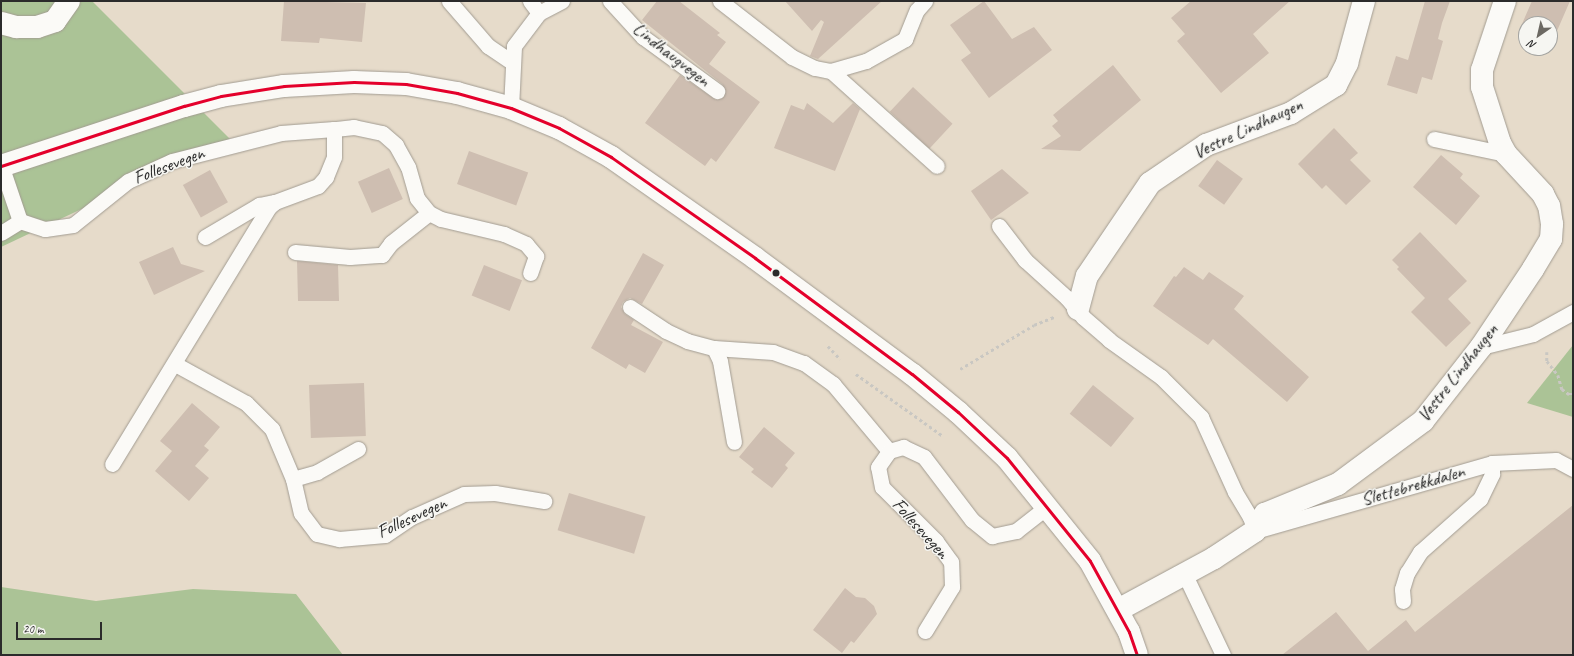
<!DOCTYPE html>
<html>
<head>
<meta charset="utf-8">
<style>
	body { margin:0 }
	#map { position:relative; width:1574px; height:656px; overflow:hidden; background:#e6dbca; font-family:Caveat,sans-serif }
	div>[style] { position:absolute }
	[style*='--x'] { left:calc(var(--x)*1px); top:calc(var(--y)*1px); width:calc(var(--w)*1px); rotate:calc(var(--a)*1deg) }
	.forest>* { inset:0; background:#abc396 }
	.building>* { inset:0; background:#cebeb1; transform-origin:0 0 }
	.path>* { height:2.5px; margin-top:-1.25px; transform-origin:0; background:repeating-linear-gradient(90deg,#c9c7c2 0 3px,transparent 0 6px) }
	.roads { filter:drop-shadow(0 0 1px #a29c92) drop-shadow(0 0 1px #a29c92) }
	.service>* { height:15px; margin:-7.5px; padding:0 7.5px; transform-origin:7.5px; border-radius:7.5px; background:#fbfaf7 }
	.minor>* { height:22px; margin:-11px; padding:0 11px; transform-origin:11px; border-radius:11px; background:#fbfaf7 }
	.secondary>* { height:22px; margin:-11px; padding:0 11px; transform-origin:11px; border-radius:11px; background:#fbfaf7 }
	.bus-1>* { height:3px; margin:-1.5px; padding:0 1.5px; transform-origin:1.5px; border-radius:1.5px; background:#e4002b }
	.dots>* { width:11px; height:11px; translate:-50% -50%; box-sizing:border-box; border:2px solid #f6f6f2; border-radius:50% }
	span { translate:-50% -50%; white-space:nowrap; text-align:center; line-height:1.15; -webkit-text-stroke:3px #f6f6f2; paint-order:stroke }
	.street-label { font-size:19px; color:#2b2b2b }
	.frame { position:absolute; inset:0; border:2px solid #2b2b2b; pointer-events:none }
	.north { position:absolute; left:1518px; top:16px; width:40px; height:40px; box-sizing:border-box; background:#f6f6f2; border:1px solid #a5a5a2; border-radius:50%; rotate:214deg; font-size:11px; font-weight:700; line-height:16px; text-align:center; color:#2b2b2b }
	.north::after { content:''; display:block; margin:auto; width:14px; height:18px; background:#6c6963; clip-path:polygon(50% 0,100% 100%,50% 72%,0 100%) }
	.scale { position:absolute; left:16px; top:622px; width:86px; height:18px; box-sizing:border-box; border:2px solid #2b2b2b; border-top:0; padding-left:5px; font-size:12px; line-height:14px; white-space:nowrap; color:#2b2b2b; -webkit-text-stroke:3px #f6f6f2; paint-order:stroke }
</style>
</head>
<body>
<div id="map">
	<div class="forest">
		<div style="clip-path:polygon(1px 1px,92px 1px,230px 139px,1px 247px)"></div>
		<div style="clip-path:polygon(1573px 345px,1573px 417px,1527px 403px)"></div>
		<div style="clip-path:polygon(1px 587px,96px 601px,193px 589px,296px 594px,343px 655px,1px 655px)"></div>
	</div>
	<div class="building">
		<div style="clip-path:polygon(284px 1px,366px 3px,362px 42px,320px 38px,319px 43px,281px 41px)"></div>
		<div style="clip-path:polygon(657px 1px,679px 1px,720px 33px,717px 35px,726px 42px,709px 64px,760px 102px,716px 162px,711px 158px,705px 166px,645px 123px,680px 75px,716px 100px,721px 99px,726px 92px,722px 84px,642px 20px)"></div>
		<div style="clip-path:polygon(785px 1px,882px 1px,818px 59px,810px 56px,824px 22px,821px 20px,812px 31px)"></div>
		<div style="clip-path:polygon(984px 1px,1012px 39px,1034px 27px,1052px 50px,989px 98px,961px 60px,971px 53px,950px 25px)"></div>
		<div style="clip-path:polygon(1191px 1px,1290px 1px,1253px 34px,1269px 53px,1221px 93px,1177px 41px,1185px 34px,1171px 18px)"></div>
		<div style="clip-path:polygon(1425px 1px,1450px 1px,1442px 23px,1438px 39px,1443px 41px,1432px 80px,1422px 77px,1417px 94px,1387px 85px,1396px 56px,1408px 60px)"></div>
		<div style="clip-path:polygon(1532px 1px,1570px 1px,1550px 47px,1550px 24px,1526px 24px,1526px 37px,1518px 33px)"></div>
		<div style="clip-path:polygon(1113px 65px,1141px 100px,1080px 151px,1041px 149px,1061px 136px,1052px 126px,1058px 121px,1053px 115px)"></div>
		<div style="left:913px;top:87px;width:54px;height:34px;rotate:43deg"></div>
		<div style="clip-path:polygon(807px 103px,833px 123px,853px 103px,860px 109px,835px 171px,774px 148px,791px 105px,804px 110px)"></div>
		<div style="clip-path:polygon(1334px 128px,1358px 153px,1350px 160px,1371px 181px,1346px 205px,1326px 185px,1322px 189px,1298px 164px)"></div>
		<div style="left:469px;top:151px;width:63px;height:35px;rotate:20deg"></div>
		<div style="clip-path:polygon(1441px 155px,1463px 174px,1460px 178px,1480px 196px,1456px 225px,1413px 187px)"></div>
		<div style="left:1217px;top:160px;width:32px;height:32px;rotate:36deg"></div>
		<div style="left:389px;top:168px;width:34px;height:34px;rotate:66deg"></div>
		<div style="clip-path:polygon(1002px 169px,1029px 193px,991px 220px,971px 191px)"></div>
		<div style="left:210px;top:170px;width:37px;height:31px;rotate:61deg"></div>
		<div style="clip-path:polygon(1420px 232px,1467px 281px,1448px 299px,1471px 323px,1446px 347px,1411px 312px,1425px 298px,1397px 269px,1399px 267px,1392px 260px)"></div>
		<div style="clip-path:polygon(173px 247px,181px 264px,205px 271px,154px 295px,139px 262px)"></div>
		<div style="clip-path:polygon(643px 253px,664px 265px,642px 304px,630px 298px,623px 302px,621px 307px,625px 314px,634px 320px,631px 325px,663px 342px,645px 373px,629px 364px,626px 369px,591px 348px)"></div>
		<div style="clip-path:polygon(297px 261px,338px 265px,339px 301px,298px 301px)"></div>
		<div style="left:484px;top:265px;width:41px;height:33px;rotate:22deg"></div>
		<div style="clip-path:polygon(1184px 267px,1203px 280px,1209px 272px,1244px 296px,1234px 309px,1309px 377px,1287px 402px,1213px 339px,1208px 345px,1153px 306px,1174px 276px,1176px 277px)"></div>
		<div style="left:364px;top:383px;width:53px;height:55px;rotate:88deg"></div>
		<div style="left:1093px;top:385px;width:53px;height:37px;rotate:39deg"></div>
		<div style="clip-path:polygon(192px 403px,220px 427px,204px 446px,209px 450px,195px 466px,209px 478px,189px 501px,155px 471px,172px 451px,160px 441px)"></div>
		<div style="clip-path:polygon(764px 427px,795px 453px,785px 465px,788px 468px,772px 488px,751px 472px,754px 469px,739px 457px)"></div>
		<div style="left:569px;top:493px;width:80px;height:39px;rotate:17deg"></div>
		<div style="clip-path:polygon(1573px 505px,1573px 655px,1282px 655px,1336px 612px,1368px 651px,1406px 620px,1415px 632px)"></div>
		<div style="clip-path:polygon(845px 588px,856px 597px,865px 598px,874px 606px,877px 614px,854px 643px,851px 641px,842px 653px,813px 630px)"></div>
	</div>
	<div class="path">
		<div style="--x:828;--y:346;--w:18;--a:47"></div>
		<div style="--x:1547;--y:352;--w:9;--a:90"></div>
		<div style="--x:1547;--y:361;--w:18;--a:52"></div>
		<div style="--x:1558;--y:375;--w:15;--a:74"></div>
		<div style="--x:1562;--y:389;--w:9;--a:36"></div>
		<div style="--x:1569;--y:394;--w:4;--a:0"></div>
		<div style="--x:960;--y:369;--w:86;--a:-30.7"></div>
		<div style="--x:1034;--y:325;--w:22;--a:-22"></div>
		<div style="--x:856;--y:374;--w:107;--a:35.5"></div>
	</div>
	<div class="roads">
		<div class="service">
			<div style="--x:449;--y:1;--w:60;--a:49.1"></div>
			<div style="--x:488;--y:46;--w:29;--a:34"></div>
			<div style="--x:530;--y:1;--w:15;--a:53"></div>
			<div style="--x:610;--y:1;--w:49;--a:47.5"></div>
			<div style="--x:643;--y:37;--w:92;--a:36.1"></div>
			<div style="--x:720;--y:1;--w:91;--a:37.9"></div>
			<div style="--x:792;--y:57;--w:25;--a:26"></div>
			<div style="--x:815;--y:68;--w:16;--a:11"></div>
			<div style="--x:831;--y:71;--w:36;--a:-16"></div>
			<div style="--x:866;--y:61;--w:45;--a:-29.4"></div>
			<div style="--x:905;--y:39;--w:31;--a:-68"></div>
			<div style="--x:917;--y:10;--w:12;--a:-48"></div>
			<div style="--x:831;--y:71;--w:142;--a:41.9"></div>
			<div style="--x:511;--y:108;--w:62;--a:-87.2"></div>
			<div style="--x:514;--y:46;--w:41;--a:-52.9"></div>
			<div style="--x:539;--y:13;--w:26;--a:-28"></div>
			<div style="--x:1434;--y:139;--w:74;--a:11.8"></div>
			<div style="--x:1;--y:165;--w:59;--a:71.3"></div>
			<div style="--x:20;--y:221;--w:26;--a:18"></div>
			<div style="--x:45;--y:229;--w:28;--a:-8"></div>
			<div style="--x:73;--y:225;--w:70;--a:-38.7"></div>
			<div style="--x:128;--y:181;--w:48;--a:-24.4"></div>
			<div style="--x:172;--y:161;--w:113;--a:-14.4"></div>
			<div style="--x:281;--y:133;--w:53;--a:-4.3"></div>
			<div style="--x:334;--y:129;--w:28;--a:90"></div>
			<div style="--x:334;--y:157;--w:22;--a:112"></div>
			<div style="--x:326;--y:177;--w:12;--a:132"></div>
			<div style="--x:318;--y:186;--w:46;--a:159.6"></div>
			<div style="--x:275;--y:202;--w:8;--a:140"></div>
			<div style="--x:269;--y:207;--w:301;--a:121.4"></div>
			<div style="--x:429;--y:213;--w:13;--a:27"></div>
			<div style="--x:441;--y:219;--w:65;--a:13.4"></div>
			<div style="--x:504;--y:234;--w:24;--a:24"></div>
			<div style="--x:526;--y:244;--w:16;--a:50"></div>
			<div style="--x:536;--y:256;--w:18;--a:109"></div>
			<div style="--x:999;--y:226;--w:43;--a:52.6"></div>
			<div style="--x:1025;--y:260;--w:57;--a:42.1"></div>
			<div style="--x:1067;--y:298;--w:25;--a:50"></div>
			<div style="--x:1083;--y:317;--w:35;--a:41"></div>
			<div style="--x:1109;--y:340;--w:64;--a:35.4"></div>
			<div style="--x:1161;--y:377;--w:57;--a:45"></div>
			<div style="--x:1201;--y:417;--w:82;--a:65.6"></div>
			<div style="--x:1235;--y:492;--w:29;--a:59"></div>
			<div style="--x:1250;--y:517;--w:15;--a:70"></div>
			<div style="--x:1255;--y:531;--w:247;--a:-16"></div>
			<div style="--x:1492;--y:463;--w:64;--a:-2.7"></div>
			<div style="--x:1556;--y:460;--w:19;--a:28"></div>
			<div style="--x:1;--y:233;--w:22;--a:-32"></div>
			<div style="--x:205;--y:237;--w:63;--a:-30.7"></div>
			<div style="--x:259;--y:205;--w:16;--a:-11"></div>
			<div style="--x:295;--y:252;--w:55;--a:5.2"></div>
			<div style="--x:350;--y:257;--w:32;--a:-4"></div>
			<div style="--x:382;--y:255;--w:15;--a:-53"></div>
			<div style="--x:391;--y:243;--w:48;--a:-38.3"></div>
			<div style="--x:429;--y:213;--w:19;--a:-129"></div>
			<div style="--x:417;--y:198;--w:32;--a:-106"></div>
			<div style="--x:408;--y:167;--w:25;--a:-119"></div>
			<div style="--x:396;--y:145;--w:18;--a:-139"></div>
			<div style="--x:382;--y:133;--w:29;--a:-168"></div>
			<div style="--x:354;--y:127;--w:20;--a:174"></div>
			<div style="--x:630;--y:307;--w:43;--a:33.7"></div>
			<div style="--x:666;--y:331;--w:23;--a:25"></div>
			<div style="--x:687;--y:341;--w:28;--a:15"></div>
			<div style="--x:714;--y:348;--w:59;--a:3.9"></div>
			<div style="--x:773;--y:352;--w:33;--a:20"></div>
			<div style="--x:804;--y:363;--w:36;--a:36"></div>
			<div style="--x:833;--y:384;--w:87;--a:50.1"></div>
			<div style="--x:1481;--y:347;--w:54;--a:-14"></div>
			<div style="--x:1533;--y:334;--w:46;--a:-28.8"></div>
			<div style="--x:714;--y:348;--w:14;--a:65"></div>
			<div style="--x:720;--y:361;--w:82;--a:80.2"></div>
			<div style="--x:175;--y:364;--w:81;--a:28.8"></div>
			<div style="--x:246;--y:403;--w:37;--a:45"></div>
			<div style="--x:272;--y:429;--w:54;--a:67.2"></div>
			<div style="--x:293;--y:479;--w:35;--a:77"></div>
			<div style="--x:301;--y:513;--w:26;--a:53"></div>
			<div style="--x:317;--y:534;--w:23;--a:13"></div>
			<div style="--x:339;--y:539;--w:46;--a:-5"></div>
			<div style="--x:385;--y:535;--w:32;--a:-34"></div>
			<div style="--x:412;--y:517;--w:57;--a:-23.9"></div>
			<div style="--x:464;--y:494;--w:31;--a:-2"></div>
			<div style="--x:495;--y:493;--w:50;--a:9.3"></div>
			<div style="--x:293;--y:479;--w:25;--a:-16"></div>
			<div style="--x:317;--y:472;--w:47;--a:-29.3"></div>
			<div style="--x:1185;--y:575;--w:89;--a:64.6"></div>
			<div style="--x:1403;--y:601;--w:12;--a:-95"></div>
			<div style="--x:1402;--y:589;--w:17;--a:-73"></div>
			<div style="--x:1407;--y:573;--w:25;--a:-58"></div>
			<div style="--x:1420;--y:552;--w:80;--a:-41.5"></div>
			<div style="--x:1480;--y:499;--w:28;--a:-64"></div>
			<div style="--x:1492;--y:474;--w:11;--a:-90"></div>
			<div style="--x:925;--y:631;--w:52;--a:-58.5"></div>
			<div style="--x:952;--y:587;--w:25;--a:-92"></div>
			<div style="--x:951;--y:562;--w:26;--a:-126"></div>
			<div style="--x:936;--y:541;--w:76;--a:-135"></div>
			<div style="--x:882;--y:487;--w:20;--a:-101"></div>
			<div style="--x:878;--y:467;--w:19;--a:-55"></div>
			<div style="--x:889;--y:451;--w:15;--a:-16"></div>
			<div style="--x:903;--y:447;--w:23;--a:25"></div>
			<div style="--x:924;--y:457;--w:79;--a:52.7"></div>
			<div style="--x:972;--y:520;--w:26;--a:39"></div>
			<div style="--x:992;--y:536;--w:25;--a:-12"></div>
			<div style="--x:1016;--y:531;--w:41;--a:-38"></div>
		</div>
		<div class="minor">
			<div style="--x:1;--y:23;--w:16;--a:15"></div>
			<div style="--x:16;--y:27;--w:21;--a:0"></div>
			<div style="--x:37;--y:27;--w:19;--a:-18"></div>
			<div style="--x:55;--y:21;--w:24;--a:-55"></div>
			<div style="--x:1078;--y:309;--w:34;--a:-75"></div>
			<div style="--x:1087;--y:276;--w:112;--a:-55.9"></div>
			<div style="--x:1150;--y:183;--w:68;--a:-34.2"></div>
			<div style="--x:1206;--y:145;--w:91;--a:-20.6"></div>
			<div style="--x:1291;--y:113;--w:53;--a:-31.9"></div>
			<div style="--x:1336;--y:85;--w:25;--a:-63"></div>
			<div style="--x:1347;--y:63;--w:64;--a:-74.7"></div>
			<div style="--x:1118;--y:610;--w:109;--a:-28.4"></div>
			<div style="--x:1214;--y:558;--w:49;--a:-33.4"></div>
			<div style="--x:1255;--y:531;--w:20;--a:-60"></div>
			<div style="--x:1265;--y:514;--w:79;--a:-22.3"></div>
			<div style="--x:1338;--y:484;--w:106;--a:-36.5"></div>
			<div style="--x:1423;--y:421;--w:94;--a:-51.9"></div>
			<div style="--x:1481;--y:347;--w:94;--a:-56.3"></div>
			<div style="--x:1533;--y:269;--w:35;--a:-59"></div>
			<div style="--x:1551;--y:239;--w:15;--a:-86"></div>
			<div style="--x:1552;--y:224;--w:18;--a:-99"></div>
			<div style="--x:1549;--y:206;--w:13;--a:-117"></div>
			<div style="--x:1543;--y:194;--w:54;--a:-132.8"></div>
			<div style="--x:1506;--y:154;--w:13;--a:-119"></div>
			<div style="--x:1500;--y:143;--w:59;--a:-107.8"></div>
			<div style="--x:1482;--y:87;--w:17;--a:-90"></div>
			<div style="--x:1482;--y:70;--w:73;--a:-71.6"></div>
		</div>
		<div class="secondary">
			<div style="--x:1;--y:166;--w:193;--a:-18.2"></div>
			<div style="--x:184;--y:106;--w:38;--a:-15"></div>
			<div style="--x:221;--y:96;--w:64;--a:-9"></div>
			<div style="--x:284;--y:86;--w:70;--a:-3.3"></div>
			<div style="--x:354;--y:82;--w:52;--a:2.2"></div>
			<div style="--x:406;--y:84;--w:52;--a:10"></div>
			<div style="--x:457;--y:93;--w:56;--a:15.5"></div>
			<div style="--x:511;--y:108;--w:52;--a:22.6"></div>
			<div style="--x:559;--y:128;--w:60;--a:29.1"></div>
			<div style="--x:611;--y:157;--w:176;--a:35"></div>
			<div style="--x:755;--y:258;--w:195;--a:36.5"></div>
			<div style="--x:912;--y:374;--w:60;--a:39.6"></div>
			<div style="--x:958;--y:412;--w:67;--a:43.2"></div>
			<div style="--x:1007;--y:458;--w:132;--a:51.1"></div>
			<div style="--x:1090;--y:561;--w:81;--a:61.2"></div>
			<div style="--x:1129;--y:632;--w:24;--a:71"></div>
		</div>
	</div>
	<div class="bus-1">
		<div style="--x:1;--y:166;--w:193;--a:-18.2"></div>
		<div style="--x:184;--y:106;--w:38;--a:-15"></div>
		<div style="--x:221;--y:96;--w:64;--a:-9"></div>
		<div style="--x:284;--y:86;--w:70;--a:-3.3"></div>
		<div style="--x:354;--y:82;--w:52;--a:2.2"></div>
		<div style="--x:406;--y:84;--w:52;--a:10"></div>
		<div style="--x:457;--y:93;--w:56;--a:15.5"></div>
		<div style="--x:511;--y:108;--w:52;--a:22.6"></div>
		<div style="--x:559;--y:128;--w:60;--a:29.1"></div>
		<div style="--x:611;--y:157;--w:176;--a:35"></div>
		<div style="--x:755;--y:258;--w:195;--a:36.5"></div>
		<div style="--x:912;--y:374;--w:60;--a:39.6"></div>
		<div style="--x:958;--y:412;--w:67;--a:43.2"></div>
		<div style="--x:1007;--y:458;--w:132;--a:51.1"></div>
		<div style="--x:1090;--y:561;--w:81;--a:61.2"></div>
		<div style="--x:1129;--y:632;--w:24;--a:71"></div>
	</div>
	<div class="dots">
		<div style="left:776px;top:273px;background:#2b2b2b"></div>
	</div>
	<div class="street-label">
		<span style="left:671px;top:55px;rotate:38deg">Lindhaugvegen</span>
		<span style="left:1248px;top:129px;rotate:-25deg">Vestre Lindhaugen</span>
		<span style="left:169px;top:166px;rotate:-21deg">Follesevegen</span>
		<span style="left:1458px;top:373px;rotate:-52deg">Vestre Lindhaugen</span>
		<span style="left:1413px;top:486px;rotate:-16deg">Slettebrekkdalen</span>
		<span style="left:412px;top:518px;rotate:-25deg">Follesevegen</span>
		<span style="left:920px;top:529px;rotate:48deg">Follesevegen</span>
	</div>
	<div class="frame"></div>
	<div class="north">N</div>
	<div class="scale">20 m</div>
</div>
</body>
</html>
